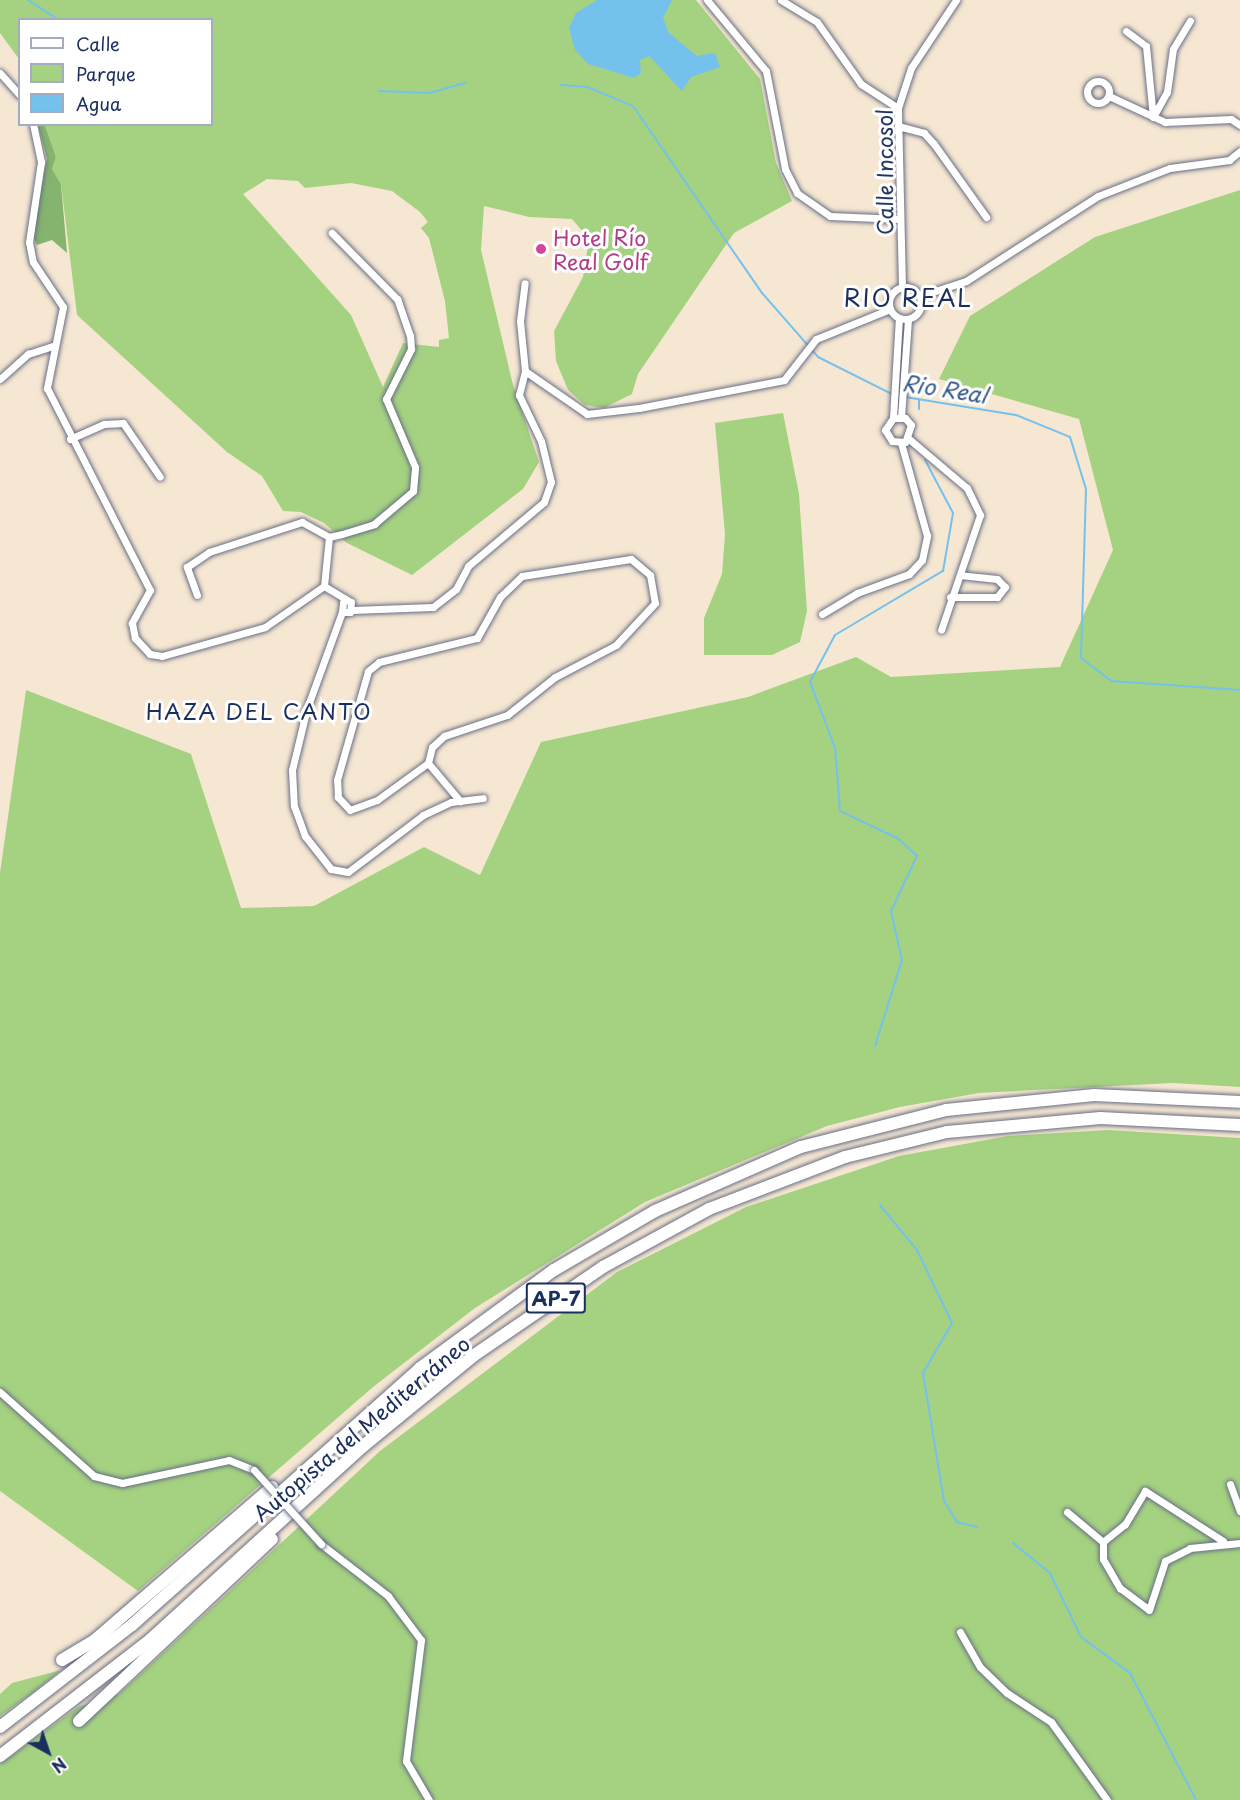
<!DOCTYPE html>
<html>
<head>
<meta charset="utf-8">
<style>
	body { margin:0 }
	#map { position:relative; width:1240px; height:1800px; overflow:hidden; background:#f6e7d2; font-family:"Playpen Sans",sans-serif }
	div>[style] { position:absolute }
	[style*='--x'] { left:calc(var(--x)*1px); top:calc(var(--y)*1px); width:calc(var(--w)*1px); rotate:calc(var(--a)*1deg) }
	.green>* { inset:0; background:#a5d280 }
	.forest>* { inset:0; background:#84b46e }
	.water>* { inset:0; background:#74c1ee }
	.stream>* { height:2px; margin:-1px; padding:0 1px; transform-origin:1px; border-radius:1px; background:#74c1ee }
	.roads { filter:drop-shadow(0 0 2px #686f87) drop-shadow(0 0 2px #686f87) }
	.street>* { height:7px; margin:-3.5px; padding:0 3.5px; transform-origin:3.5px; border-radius:3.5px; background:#fff }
	.street>.ring { margin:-3.5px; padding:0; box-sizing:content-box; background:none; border:7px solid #fff; border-radius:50% }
	.highway>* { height:12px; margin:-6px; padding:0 6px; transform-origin:6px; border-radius:6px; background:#fff }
	.bridges { filter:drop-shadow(0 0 2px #686f87) drop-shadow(0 0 2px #686f87) }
	.street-bridge>* { height:7px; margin:-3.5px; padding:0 3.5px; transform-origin:3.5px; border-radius:3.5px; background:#fff }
	.dots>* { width:16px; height:16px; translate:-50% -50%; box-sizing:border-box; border:3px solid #fff; border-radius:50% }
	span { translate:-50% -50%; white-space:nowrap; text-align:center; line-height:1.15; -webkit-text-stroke:6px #fff; paint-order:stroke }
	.shield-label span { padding:2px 4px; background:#fff; border:2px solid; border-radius:4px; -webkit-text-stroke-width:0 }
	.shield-label { font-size:20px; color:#1b2f5e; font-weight:700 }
	.street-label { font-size:21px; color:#1b2f5e }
	.hotel-label { font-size:21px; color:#b23c85 }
	.left { translate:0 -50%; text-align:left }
	.water-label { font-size:22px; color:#365b89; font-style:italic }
	.neighbourhood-label { font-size:22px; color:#1b2f5e; letter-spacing:1.5px }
	.quarter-label { font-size:24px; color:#1b2f5e; letter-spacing:1.5px }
	.legend { position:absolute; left:18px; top:18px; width:195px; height:108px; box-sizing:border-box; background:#fff; border:2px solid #a4acbf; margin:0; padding:8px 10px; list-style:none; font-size:18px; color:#1b2f5e }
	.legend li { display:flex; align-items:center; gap:12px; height:30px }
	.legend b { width:30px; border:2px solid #a4acbf }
	.north { position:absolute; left:18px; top:1722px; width:60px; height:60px; -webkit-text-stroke:4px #fff; paint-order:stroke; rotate:140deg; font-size:16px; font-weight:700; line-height:24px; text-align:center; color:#1b2f5e }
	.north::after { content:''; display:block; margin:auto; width:21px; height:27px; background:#1b2f5e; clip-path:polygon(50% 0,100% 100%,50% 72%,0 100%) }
</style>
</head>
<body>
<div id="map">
	<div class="green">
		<div style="clip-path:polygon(evenodd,0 0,696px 0,760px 79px,776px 163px,792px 201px,734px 233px,638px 374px,632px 394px,604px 408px,585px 405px,568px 390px,556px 361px,554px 331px,583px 277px,589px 239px,572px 219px,529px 217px,484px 206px,481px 250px,513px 385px,539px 462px,523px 489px,412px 575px,347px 543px,324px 523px,301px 512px,283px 511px,262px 476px,227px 452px,77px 315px,61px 184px,52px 169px,56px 157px,45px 125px,212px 124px,212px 20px,20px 20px,19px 59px,0 33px,0 0,267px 179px,298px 181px,305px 188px,351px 183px,392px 191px,420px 212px,428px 222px,421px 228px,429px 238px,445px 301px,449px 338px,439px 340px,439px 347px,403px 343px,383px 387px,351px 315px,243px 194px,267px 179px)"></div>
		<div style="clip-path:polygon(1240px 190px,1240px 1087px,1173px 1083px,979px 1093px,900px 1107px,827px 1126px,645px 1202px,475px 1308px,373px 1387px,138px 1591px,0 1491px,0 873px,26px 690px,191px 754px,241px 908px,314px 906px,424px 847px,480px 875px,541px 742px,748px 697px,856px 657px,891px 677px,1060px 667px,1113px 550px,1079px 419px,939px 379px,970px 316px,1095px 237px)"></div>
		<div style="clip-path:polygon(783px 413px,799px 494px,807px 611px,800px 642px,772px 655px,704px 655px,704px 618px,722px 574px,725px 534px,715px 423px)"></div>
		<div style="clip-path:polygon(1108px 1130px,1240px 1138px,1240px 1800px,0 1800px,0 1764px,78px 1707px,119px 1694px,380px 1451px,617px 1272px,746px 1207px,899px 1156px,1008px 1136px)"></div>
		<div style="clip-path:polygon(61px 1670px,35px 1691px,0 1716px,0 1694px,12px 1683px)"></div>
	</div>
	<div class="forest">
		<div style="clip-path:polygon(38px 125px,45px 125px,56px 157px,52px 169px,61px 184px,67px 253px,52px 240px,37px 245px,31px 232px,47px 159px)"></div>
	</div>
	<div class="water">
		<div style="clip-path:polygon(597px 0,672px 0,663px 18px,669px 33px,697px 56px,715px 53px,720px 67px,691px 77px,682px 91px,649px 56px,640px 60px,641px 73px,634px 78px,588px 64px,575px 50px,569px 28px,576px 13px)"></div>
	</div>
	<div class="stream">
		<div style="--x:28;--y:0;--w:37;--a:33"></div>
		<div style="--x:561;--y:85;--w:26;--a:4"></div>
		<div style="--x:587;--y:87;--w:50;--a:22.4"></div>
		<div style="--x:633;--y:106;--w:227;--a:55.4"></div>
		<div style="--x:762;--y:293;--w:85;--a:48.8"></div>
		<div style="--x:818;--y:357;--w:85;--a:26.6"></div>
		<div style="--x:379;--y:91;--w:51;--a:2.2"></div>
		<div style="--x:430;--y:93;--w:37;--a:-16"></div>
		<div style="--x:905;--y:397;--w:112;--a:9.2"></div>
		<div style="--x:1016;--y:415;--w:58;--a:22.2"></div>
		<div style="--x:1070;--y:437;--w:54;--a:72.9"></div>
		<div style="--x:1086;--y:489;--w:169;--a:91.7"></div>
		<div style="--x:1081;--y:658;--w:39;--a:37"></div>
		<div style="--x:1112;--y:681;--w:128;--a:4"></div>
		<div style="--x:919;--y:409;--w:9;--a:-90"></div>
		<div style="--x:875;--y:1046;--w:90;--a:-72.6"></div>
		<div style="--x:902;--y:960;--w:50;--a:-102.7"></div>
		<div style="--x:891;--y:911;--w:61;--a:-64.7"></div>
		<div style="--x:917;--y:856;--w:25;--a:-137"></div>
		<div style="--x:899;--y:839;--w:65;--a:-154.6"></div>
		<div style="--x:840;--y:811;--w:63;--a:-94.5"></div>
		<div style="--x:835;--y:748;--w:71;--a:-110.7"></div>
		<div style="--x:810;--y:682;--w:53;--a:-62"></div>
		<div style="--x:835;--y:635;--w:126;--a:-30.7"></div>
		<div style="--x:943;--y:571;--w:59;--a:-80.2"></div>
		<div style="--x:953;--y:513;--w:60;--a:-117.8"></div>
		<div style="--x:880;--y:1205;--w:58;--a:50.6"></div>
		<div style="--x:917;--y:1250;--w:81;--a:64.4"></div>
		<div style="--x:952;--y:1323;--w:58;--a:120.1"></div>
		<div style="--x:923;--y:1373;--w:130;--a:80.7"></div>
		<div style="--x:944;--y:1501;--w:25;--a:58"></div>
		<div style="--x:957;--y:1522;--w:21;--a:14"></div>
		<div style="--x:1013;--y:1543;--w:48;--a:39"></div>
		<div style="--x:1050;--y:1573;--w:71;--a:64.2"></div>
		<div style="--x:1081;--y:1637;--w:61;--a:36.3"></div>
		<div style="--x:1130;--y:1673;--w:143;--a:62.5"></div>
	</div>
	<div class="roads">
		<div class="street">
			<div style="--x:707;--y:0;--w:92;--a:50.3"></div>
			<div style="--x:766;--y:71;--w:100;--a:79"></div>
			<div style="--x:785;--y:169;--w:27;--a:63"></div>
			<div style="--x:797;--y:193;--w:40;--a:34.9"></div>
			<div style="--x:830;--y:216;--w:70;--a:2.5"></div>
			<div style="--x:781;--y:0;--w:42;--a:31.4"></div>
			<div style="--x:817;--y:22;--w:76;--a:54.6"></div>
			<div style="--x:861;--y:84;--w:44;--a:33"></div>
			<div style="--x:1126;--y:31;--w:25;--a:37"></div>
			<div style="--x:1146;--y:46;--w:71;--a:84.4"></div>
			<div style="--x:1153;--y:117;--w:29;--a:-61"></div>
			<div style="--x:1167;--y:92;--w:43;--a:-82.1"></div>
			<div style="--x:1173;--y:49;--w:33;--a:-59"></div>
			<div style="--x:0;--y:73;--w:30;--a:48"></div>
			<div class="ring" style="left:1087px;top:81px;width:15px;height:15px"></div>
			<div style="--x:1109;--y:96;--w:62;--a:24.9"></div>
			<div style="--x:1165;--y:122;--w:66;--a:-2.6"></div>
			<div style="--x:1231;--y:119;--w:11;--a:34"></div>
			<div style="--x:33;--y:124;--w:39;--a:78"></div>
			<div style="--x:41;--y:162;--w:81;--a:98.5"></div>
			<div style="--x:29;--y:242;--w:20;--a:79"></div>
			<div style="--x:33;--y:262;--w:54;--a:56.3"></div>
			<div style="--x:63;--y:307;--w:83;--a:101.2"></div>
			<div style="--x:47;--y:388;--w:227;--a:63"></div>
			<div style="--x:150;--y:590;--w:38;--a:119"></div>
			<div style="--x:132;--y:623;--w:15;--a:79"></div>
			<div style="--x:135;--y:638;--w:22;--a:47"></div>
			<div style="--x:150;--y:654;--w:12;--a:9"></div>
			<div style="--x:162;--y:656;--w:107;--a:-15.7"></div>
			<div style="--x:265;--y:627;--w:72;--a:-34.8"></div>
			<div style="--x:324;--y:586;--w:49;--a:-84.2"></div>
			<div style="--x:898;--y:126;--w:27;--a:15"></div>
			<div style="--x:924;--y:133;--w:15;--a:48"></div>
			<div style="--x:934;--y:144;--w:90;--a:54.5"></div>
			<div style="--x:902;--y:287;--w:179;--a:-91.3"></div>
			<div style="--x:898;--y:108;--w:42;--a:-72"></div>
			<div style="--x:911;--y:68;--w:82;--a:-56.5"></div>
			<div class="ring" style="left:889px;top:287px;width:25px;height:25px"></div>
			<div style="--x:920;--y:296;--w:48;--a:-18.1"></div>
			<div style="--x:966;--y:281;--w:157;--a:-32.8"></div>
			<div style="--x:1098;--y:196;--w:77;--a:-21.3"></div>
			<div style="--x:1170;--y:168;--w:60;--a:-7.7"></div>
			<div style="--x:1229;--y:160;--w:14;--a:-39"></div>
			<div style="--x:525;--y:371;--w:75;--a:34.7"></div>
			<div style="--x:587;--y:414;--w:52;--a:-6.6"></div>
			<div style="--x:639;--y:408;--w:148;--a:-10.9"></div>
			<div style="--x:784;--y:380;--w:52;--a:-52"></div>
			<div style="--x:816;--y:339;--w:80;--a:-22.1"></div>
			<div style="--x:0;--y:379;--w:38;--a:-42"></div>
			<div style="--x:28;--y:354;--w:28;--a:-18"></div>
			<div style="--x:901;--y:417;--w:98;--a:-85.9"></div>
			<div style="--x:893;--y:418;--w:12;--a:0"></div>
			<div style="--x:905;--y:418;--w:9;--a:49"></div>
			<div style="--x:911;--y:425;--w:18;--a:109"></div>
			<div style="--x:905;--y:442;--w:13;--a:-176"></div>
			<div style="--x:892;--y:441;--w:13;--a:-122"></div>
			<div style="--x:885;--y:430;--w:14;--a:-56"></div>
			<div style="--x:893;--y:418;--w:100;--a:-86.6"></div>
			<div style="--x:70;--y:439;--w:37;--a:-24"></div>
			<div style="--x:104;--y:424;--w:19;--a:-3"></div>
			<div style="--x:123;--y:423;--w:65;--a:55.6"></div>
			<div style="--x:909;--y:439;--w:76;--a:40.2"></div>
			<div style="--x:967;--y:488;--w:30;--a:64"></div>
			<div style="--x:980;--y:515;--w:121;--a:108.7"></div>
			<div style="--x:631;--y:559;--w:25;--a:40"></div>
			<div style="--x:650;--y:575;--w:28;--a:80"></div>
			<div style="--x:655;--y:603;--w:57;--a:132.9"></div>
			<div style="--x:616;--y:645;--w:69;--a:152.3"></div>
			<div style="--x:555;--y:677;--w:61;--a:141.6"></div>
			<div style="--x:507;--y:715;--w:66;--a:161.6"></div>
			<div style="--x:444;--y:736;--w:16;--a:137"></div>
			<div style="--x:432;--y:747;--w:16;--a:104"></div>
			<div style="--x:428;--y:763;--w:63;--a:144"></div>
			<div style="--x:377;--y:800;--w:29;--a:160"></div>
			<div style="--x:350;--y:810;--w:18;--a:-133"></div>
			<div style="--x:338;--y:797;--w:17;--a:-93"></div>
			<div style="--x:337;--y:780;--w:113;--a:-74.1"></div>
			<div style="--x:368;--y:671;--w:14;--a:-39"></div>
			<div style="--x:379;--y:662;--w:101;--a:-13.8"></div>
			<div style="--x:477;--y:638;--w:47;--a:-60.7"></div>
			<div style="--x:500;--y:597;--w:30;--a:-44"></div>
			<div style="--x:522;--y:576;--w:110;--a:-8.9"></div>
			<div style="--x:324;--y:586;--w:31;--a:31"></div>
			<div style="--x:351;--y:602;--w:10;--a:96"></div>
			<div style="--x:350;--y:612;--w:8;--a:180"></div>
			<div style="--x:342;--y:612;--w:10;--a:-84"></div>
			<div style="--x:197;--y:595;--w:30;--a:-110"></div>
			<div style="--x:187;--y:567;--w:27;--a:-34"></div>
			<div style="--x:209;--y:552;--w:98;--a:-17.9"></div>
			<div style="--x:302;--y:522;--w:31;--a:29"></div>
			<div style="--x:329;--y:537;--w:13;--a:-13"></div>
			<div style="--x:342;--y:534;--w:34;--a:-17"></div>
			<div style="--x:374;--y:524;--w:51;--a:-40.2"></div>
			<div style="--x:413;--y:491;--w:24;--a:-85"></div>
			<div style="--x:415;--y:467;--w:74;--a:-113.1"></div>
			<div style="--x:386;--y:399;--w:56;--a:-63.4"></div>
			<div style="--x:411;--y:349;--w:13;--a:-94"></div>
			<div style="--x:410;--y:336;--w:39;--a:-109"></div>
			<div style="--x:397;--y:299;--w:93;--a:-134.6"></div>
			<div style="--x:950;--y:597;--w:47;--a:0"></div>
			<div style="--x:997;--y:597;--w:13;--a:-51"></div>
			<div style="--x:1005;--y:587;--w:11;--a:-135"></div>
			<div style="--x:997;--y:579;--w:37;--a:-174"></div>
			<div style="--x:352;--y:610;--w:81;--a:-2.1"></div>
			<div style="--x:433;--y:607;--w:29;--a:-38"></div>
			<div style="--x:456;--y:589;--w:26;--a:-62"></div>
			<div style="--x:468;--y:566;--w:99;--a:-40.1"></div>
			<div style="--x:544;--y:502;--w:21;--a:-71"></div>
			<div style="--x:551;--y:482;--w:42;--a:-103.7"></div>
			<div style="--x:541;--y:441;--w:51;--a:-115.6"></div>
			<div style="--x:519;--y:395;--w:25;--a:-76"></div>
			<div style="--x:525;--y:371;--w:50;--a:-95.7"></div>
			<div style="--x:520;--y:321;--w:38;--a:-83"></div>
			<div style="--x:342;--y:612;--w:102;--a:110"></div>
			<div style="--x:307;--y:708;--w:64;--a:103.6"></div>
			<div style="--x:292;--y:770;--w:36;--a:87"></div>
			<div style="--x:294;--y:806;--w:32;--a:70"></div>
			<div style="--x:305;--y:836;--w:42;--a:51.8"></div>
			<div style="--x:331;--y:869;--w:17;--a:10"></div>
			<div style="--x:348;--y:872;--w:94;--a:-37.2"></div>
			<div style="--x:423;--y:815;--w:31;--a:-25"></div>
			<div style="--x:451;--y:802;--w:32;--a:-7"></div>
			<div style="--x:822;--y:614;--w:41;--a:-31"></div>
			<div style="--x:857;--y:593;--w:55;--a:-20.1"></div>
			<div style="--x:909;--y:574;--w:19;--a:-47"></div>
			<div style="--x:922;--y:560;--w:25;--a:-78"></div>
			<div style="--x:927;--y:536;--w:97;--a:-105.6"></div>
			<div style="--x:428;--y:763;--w:50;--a:49.9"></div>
			<div style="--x:0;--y:1392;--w:126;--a:41.8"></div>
			<div style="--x:94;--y:1476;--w:29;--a:14"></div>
			<div style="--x:122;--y:1483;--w:109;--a:-12.1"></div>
			<div style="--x:229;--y:1460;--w:27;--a:22"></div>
			<div style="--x:1230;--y:1484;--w:29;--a:70"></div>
			<div style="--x:1067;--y:1512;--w:47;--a:39.8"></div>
			<div style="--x:1223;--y:1541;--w:93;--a:-147.3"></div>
			<div style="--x:1145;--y:1491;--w:39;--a:121"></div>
			<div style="--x:1125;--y:1524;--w:28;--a:141"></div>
			<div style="--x:1103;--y:1542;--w:17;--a:90"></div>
			<div style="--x:1103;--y:1559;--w:34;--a:60"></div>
			<div style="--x:1120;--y:1588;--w:36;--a:37"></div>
			<div style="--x:1149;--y:1610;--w:52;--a:-71.9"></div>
			<div style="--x:1165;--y:1561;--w:28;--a:-27"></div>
			<div style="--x:1190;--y:1548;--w:50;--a:-5.7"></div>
			<div style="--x:321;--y:1544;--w:85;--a:37.8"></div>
			<div style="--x:388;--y:1596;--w:55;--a:53.1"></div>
			<div style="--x:421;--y:1640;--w:122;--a:97.1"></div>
			<div style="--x:406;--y:1761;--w:45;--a:59.5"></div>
			<div style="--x:960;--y:1632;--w:40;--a:60.3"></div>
			<div style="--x:980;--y:1667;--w:37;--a:44"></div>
			<div style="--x:1007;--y:1693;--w:53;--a:33.4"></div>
			<div style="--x:1051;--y:1722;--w:96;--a:54.3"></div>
		</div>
		<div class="highway">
			<div style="--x:62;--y:1660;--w:39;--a:-31"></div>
			<div style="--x:95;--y:1640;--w:234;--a:-40.8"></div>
			<div style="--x:79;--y:1721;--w:265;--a:-43.3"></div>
			<div style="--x:0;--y:1727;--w:167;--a:-37.7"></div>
			<div style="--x:132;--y:1625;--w:386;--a:-41.7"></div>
			<div style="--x:420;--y:1368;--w:166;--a:-36.2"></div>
			<div style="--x:554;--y:1270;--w:117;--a:-30.3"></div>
			<div style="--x:655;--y:1211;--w:159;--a:-23.7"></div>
			<div style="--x:801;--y:1147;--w:150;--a:-14.3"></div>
			<div style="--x:946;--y:1110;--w:149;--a:-5.8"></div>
			<div style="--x:1094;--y:1095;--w:146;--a:2.7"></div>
			<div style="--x:0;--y:1756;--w:190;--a:-37.7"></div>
			<div style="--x:150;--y:1640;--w:287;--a:-42.3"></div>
			<div style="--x:362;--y:1447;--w:144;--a:-39.3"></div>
			<div style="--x:473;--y:1356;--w:158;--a:-34.4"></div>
			<div style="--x:603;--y:1267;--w:121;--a:-28.7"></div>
			<div style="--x:709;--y:1209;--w:146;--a:-20.9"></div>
			<div style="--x:845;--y:1157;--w:105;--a:-13.8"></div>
			<div style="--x:947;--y:1132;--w:154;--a:-5.2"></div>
			<div style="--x:1100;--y:1118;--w:140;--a:2.9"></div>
		</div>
	</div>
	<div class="bridges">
		<div class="street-bridge">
			<div style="--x:254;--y:1470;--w:100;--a:47.8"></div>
		</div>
	</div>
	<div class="dots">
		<div style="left:541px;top:249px;background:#d1479c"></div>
	</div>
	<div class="shield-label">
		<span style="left:556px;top:1298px">AP-7</span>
	</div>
	<div class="street-label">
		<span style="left:884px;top:172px;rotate:-90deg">Calle Incosol</span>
		<span style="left:361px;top:1428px;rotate:-40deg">Autopista del Mediterráneo</span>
	</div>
	<div class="hotel-label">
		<span class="left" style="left:553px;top:249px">Hotel Río<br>Real Golf</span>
	</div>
	<div class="water-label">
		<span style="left:945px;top:388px;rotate:9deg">Rio Real</span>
	</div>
	<div class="neighbourhood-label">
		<span style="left:259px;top:711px">HAZA DEL CANTO</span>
	</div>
	<div class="quarter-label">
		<span style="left:908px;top:298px">RIO REAL</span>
	</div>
	<ul class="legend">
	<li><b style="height:8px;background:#fff"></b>Calle</li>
	<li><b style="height:16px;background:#a5d280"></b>Parque</li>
	<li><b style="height:16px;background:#74c1ee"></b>Agua</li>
	</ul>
	<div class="north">N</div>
</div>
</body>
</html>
